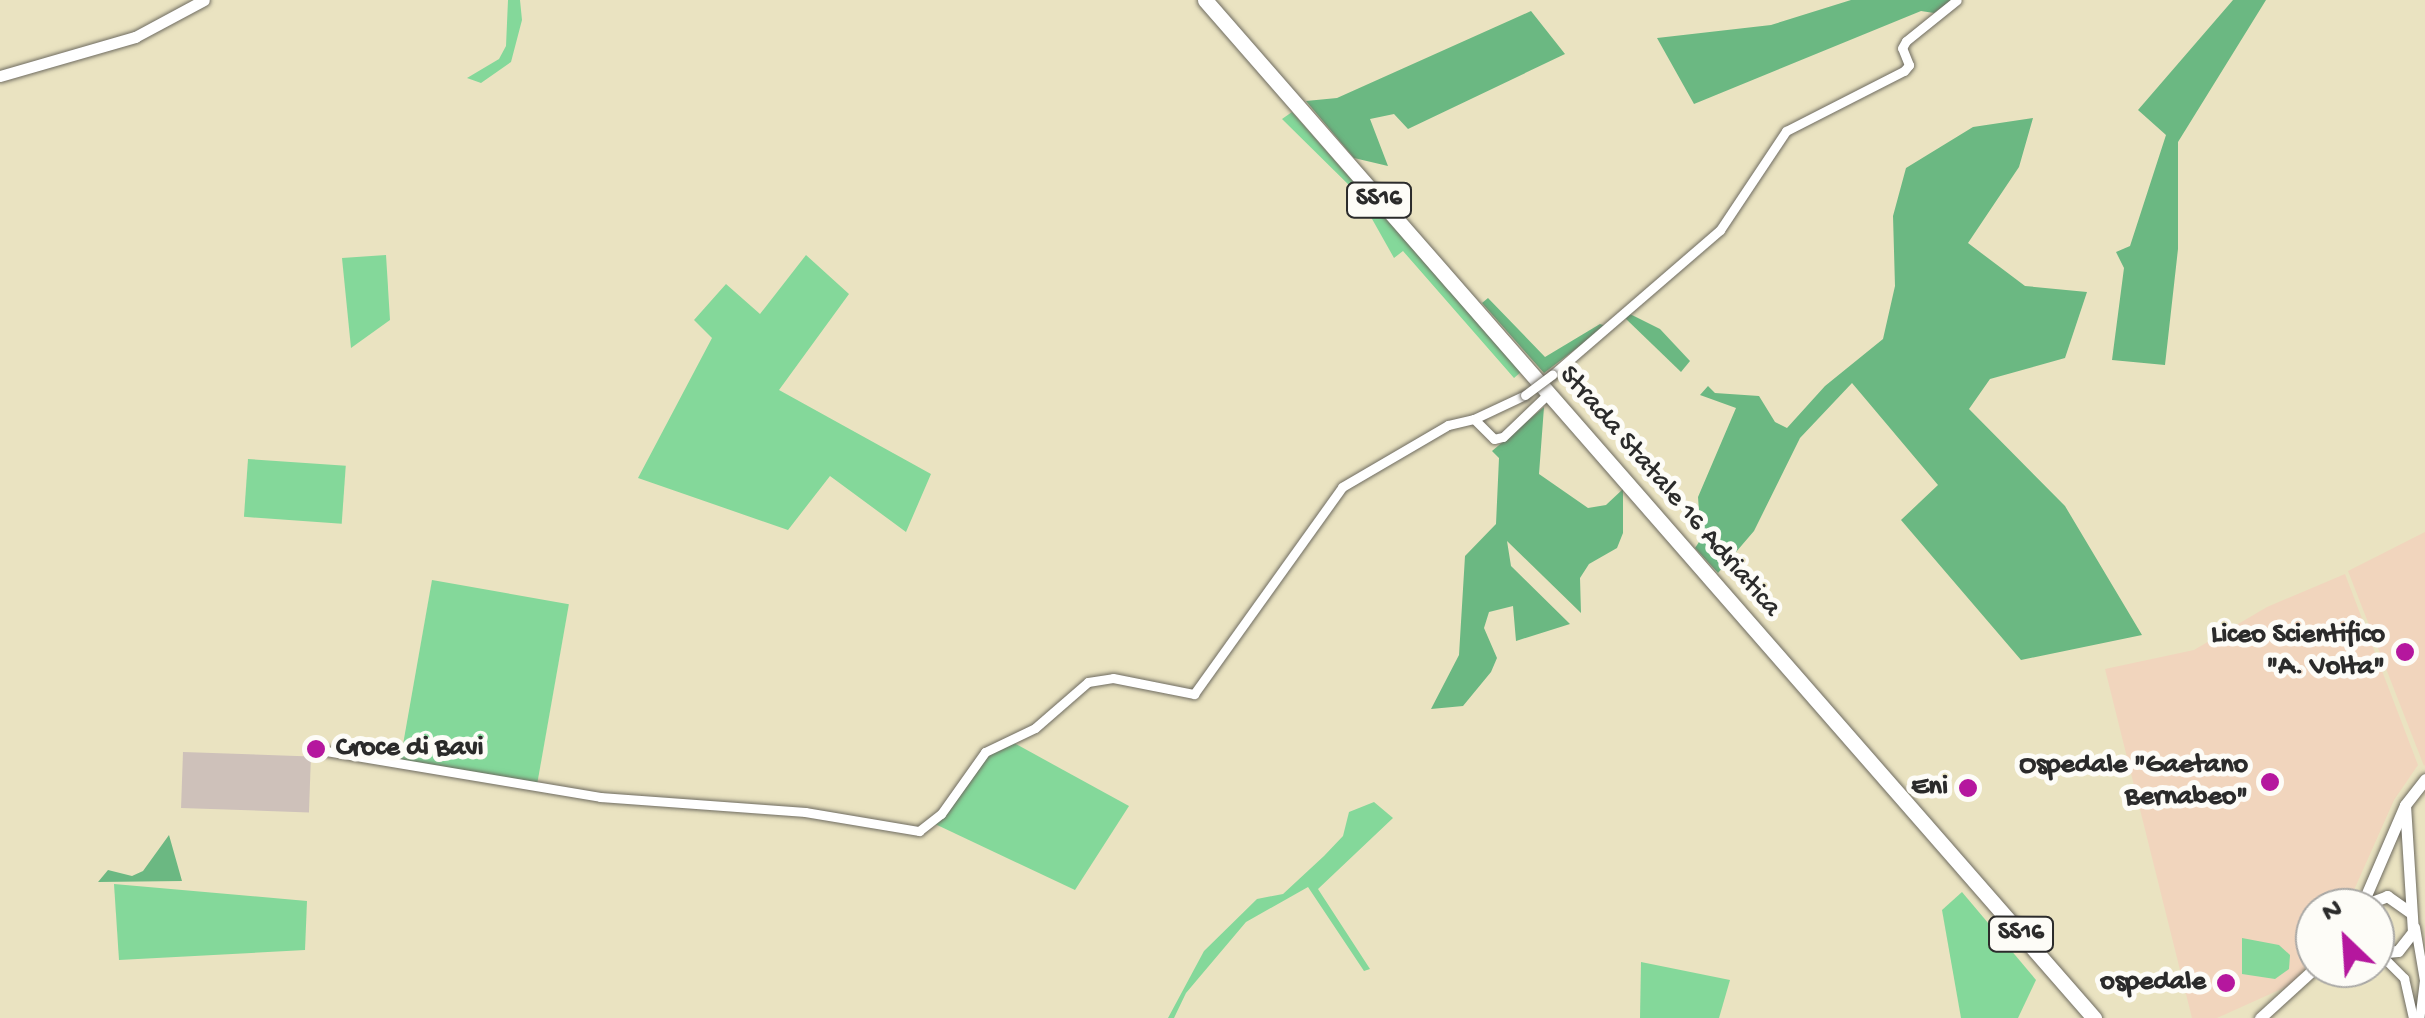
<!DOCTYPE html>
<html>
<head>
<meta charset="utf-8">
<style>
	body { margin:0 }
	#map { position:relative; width:2425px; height:1018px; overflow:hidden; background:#eae3c1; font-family:"Gochi Hand",sans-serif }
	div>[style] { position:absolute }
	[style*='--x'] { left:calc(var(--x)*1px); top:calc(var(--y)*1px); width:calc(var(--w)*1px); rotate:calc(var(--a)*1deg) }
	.built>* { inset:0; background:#f1d5bd }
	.industrial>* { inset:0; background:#cec1ba; transform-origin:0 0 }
	.green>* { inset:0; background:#84d89a; transform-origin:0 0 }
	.forest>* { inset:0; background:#6bb882 }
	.roads { filter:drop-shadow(0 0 2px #6e6b60) drop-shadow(0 0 2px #6e6b60) }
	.minor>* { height:9px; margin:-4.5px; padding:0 4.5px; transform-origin:4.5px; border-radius:4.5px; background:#fff }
	.tertiary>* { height:11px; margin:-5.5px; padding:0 5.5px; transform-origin:5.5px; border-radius:5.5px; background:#fff }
	.primary>* { height:15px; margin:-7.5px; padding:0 7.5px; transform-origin:7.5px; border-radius:7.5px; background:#fff }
	.bridges { filter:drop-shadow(0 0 2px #6e6b60) drop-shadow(0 0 2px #6e6b60) }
	.minor-bridge>* { height:9px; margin:-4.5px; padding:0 4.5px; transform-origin:4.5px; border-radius:4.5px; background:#fff }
	.dots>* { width:28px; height:28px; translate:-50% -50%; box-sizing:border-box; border:5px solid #fdfcf7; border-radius:50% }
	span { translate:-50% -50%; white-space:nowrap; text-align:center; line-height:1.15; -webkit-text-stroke:10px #fdfcf7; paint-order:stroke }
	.shield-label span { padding:2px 8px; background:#fdfcf7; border:2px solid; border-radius:8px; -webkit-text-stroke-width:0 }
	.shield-label { font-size:25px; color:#2b2b2b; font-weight:700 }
	.street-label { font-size:28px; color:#2b2b2b }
	.poi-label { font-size:28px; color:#2b2b2b; font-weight:700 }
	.right { translate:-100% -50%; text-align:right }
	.left { translate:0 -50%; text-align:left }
	.north { position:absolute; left:2295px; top:888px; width:100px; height:100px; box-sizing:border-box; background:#fdfcf7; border:2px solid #a9a8a5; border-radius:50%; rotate:335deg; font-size:28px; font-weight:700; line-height:40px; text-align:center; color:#2b2b2b }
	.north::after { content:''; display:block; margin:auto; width:35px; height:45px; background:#b5179e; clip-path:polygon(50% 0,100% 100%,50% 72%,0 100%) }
</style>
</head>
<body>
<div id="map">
	<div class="built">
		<div style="clip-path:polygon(2425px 532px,2425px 765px,2424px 766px,2348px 571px)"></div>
		<div style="clip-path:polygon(2345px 574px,2418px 765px,2394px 800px,2346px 908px,2315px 908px,2315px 957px,2304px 970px,2290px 985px,2217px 1018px,2192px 1018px,2105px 669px,2194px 650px,2267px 607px)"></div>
	</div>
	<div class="industrial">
		<div style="left:183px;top:752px;width:128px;height:56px;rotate:2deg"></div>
	</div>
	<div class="green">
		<div style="clip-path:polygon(508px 0,520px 0,522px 20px,511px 62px,481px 83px,467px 78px,499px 59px,506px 46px)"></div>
		<div style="clip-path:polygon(1292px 112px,1521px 372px,1514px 378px,1403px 251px,1394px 258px,1358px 194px,1282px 119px)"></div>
		<div style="clip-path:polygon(386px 255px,390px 320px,351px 348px,342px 258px)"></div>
		<div style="clip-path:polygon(806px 255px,849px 294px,779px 390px,931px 474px,906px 532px,830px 476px,788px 530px,638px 478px,712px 338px,694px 320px,726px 284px,760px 314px)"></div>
		<div style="left:248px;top:459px;width:98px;height:58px;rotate:4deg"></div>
		<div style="left:432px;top:580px;width:139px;height:184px;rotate:10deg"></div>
		<div style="clip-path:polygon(1014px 743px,1129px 806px,1075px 890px,935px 824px,985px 756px)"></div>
		<div style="clip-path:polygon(1374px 802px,1393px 818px,1318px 889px,1370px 969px,1364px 971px,1308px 887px,1246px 922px,1186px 993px,1174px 1018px,1168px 1018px,1204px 951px,1257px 899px,1283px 894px,1324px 856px,1343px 836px,1349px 812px)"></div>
		<div style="clip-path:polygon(114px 884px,307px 901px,305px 950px,119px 960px)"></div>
		<div style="clip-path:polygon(1962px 892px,2036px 980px,2018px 1018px,1961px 1018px,1942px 910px)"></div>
		<div style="clip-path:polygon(2242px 938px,2279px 945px,2290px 955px,2289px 969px,2275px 979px,2242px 974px)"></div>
		<div style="clip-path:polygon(1641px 962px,1730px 980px,1719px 1018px,1640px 1018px)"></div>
	</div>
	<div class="forest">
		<div style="clip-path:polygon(1851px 0,1952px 0,1934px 13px,1921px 11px,1694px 104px,1657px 38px,1771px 25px)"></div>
		<div style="clip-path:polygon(2233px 0,2266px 0,2178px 142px,2178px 249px,2165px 365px,2112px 360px,2124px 268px,2116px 252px,2130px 246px,2166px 135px,2138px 110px)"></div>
		<div style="clip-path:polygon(1531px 11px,1565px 54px,1408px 129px,1394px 114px,1370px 119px,1388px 166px,1354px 158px,1306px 101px,1337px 98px)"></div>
		<div style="clip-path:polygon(2033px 118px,2019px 167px,1968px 243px,2025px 286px,2087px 292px,2065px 358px,1990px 379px,1969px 409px,2065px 506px,2142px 635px,2021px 660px,1901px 520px,1938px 485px,1852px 383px,1800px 438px,1754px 531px,1718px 573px,1695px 548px,1701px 539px,1698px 497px,1736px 408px,1700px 395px,1708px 386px,1715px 393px,1759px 396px,1775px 422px,1787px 428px,1825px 386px,1883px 339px,1895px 286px,1893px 216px,1906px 168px,1973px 127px)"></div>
		<div style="clip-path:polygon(1488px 298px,1545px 357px,1600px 324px,1606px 326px,1544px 373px,1482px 303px)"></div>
		<div style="clip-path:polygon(1630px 314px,1660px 329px,1690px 361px,1681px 372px,1625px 318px)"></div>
		<div style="clip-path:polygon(1544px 407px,1539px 474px,1588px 508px,1606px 505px,1623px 489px,1623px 533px,1617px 548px,1589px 564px,1580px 578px,1581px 613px,1507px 541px,1511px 566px,1570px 624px,1516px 641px,1513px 606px,1489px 612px,1484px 628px,1497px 658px,1491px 672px,1463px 706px,1431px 709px,1459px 655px,1465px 556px,1496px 524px,1499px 458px,1492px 451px)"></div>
		<div style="clip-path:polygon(169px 835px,182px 881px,98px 882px,108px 870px,132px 876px,143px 871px)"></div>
	</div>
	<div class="roads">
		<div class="minor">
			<div style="--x:1552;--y:375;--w:222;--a:-40.8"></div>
			<div style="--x:1720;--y:230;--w:119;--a:-56.3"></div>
			<div style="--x:1786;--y:131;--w:132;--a:-27"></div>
			<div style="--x:1904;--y:71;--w:8;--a:-50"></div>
			<div style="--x:1909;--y:65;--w:18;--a:-112"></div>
			<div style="--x:1902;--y:48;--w:8;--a:-60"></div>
			<div style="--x:1906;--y:41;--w:65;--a:-38.8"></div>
			<div style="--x:1474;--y:419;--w:56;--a:-25.2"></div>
			<div style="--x:320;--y:750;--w:284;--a:9.5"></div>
			<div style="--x:600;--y:797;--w:206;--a:4.2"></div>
			<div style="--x:805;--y:812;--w:116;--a:9.5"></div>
			<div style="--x:919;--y:831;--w:28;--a:-38"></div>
			<div style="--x:941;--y:814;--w:76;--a:-54.6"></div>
			<div style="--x:985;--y:752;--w:55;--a:-25.6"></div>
			<div style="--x:1035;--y:728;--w:70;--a:-41"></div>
			<div style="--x:1088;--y:682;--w:25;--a:-9"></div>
			<div style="--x:1113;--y:678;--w:83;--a:11.2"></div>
			<div style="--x:1194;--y:694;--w:254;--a:-54.4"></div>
			<div style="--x:1342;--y:487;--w:123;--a:-30.3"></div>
			<div style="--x:1448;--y:425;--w:27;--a:-13"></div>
			<div style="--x:1474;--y:419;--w:28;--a:45"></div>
			<div style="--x:1494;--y:439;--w:9;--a:-13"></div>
			<div style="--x:1503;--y:437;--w:64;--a:-43.7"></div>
			<div style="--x:2415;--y:927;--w:54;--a:80.4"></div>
			<div style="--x:2424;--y:980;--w:38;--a:97"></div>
			<div style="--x:2381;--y:955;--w:33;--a:45"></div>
			<div style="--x:2404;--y:978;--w:41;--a:77.3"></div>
		</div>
		<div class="tertiary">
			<div style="--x:0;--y:76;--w:141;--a:-16.1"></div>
			<div style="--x:135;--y:37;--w:78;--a:-28.2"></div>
			<div style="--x:2364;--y:905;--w:25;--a:-21"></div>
			<div style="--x:2387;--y:896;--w:29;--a:35"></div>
			<div style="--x:2361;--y:907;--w:111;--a:-66.7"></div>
			<div style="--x:2405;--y:805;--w:33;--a:-52"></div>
			<div style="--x:2375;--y:953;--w:23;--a:-5"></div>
			<div style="--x:2398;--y:951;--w:24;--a:-52"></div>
			<div style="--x:2413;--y:932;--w:127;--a:-93.6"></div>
			<div style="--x:2260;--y:1018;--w:74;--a:-42.3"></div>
		</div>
		<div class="primary">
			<div style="--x:1205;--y:0;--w:1352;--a:48.87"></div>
		</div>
	</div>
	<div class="bridges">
		<div class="minor-bridge">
			<div style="--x:1525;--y:395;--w:34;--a:-37"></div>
		</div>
	</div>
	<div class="dots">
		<div style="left:2405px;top:652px;background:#b5179e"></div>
		<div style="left:316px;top:749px;background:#b5179e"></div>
		<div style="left:2270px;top:782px;background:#b5179e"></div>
		<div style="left:1968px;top:788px;background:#b5179e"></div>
		<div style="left:2226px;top:983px;background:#b5179e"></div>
	</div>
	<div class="shield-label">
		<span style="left:1379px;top:200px">SS16</span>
		<span style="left:2021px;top:934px">SS16</span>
	</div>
	<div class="street-label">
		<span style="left:1669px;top:492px;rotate:49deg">Strada Statale 16 Adriatica</span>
	</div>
	<div class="poi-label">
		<span class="right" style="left:2385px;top:652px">Liceo Scientifico<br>"A. Volta"</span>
		<span class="left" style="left:336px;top:749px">Croce di Bavi</span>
		<span class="right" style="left:2248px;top:782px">Ospedale "Gaetano<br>Bernabeo"</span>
		<span class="right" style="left:1948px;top:788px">Eni</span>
		<span class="right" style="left:2206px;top:983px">ospedale</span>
	</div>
	<div class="north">N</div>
</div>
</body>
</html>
